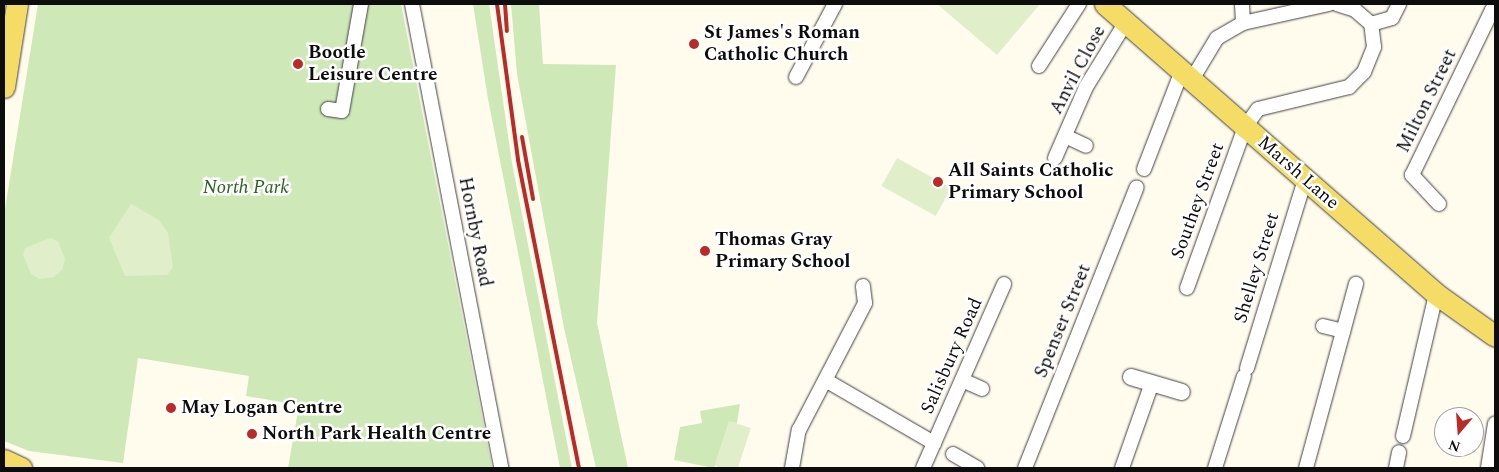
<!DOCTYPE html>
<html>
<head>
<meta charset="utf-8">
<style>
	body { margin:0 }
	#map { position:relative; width:1499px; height:472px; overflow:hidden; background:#fffced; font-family:Spectral,serif }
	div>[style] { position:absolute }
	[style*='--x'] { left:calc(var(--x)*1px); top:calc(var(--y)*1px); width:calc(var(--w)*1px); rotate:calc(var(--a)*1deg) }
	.green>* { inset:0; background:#cee8b8 }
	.pitch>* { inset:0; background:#e0efca; transform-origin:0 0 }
	.roads { filter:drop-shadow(0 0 1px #404040) drop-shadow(0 0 1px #404040) }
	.minor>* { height:14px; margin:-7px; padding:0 7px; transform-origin:7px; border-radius:7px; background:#fff }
	.tertiary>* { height:16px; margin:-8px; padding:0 8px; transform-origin:8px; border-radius:8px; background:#fff }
	.primary>* { height:21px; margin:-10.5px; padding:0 10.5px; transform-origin:10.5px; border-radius:10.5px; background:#f5dc67 }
	.rail>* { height:4px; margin:-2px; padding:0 2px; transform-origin:2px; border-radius:2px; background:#ba2b28 }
	.dots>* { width:14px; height:14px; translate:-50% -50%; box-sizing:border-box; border:2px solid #fff; border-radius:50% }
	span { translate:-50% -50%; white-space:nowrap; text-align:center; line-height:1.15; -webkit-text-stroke:5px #fff; paint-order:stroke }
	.poi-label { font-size:19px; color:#0d0d0d; font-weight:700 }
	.left { translate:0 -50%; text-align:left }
	.street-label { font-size:19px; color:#0d0d0d }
	.park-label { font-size:19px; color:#28631f; font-style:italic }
	.frame { position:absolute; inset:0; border:5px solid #0d0d0d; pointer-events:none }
	.north { position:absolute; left:1434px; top:407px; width:50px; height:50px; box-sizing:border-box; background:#fff; border:1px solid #9e9e9e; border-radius:50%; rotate:198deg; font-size:14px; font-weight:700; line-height:20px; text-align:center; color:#0d0d0d }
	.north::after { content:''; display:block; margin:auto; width:18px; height:22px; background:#ba2b28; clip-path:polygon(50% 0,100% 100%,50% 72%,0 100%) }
</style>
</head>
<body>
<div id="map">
	<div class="green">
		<div style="clip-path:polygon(38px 4px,401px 4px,492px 468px,288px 468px,299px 405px,246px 396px,249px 376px,138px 358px,123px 463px,29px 451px,4px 441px,4px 215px)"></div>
		<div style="clip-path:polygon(473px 4px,489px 4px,512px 163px,572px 468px,560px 468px,488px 99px)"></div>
		<div style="clip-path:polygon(511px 4px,539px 4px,543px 64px,616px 65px,597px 323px,628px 468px,596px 468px,564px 328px,533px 161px,517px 74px)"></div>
		<div style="clip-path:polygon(740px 404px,737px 423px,729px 422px,714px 468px,674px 460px,680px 427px,702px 423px,700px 411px)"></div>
	</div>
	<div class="pitch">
		<div style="clip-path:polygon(937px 4px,1040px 4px,997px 55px)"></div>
		<div style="left:897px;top:158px;width:62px;height:32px;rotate:29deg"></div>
		<div style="clip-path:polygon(131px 204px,159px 220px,168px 233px,173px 267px,167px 275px,125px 276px,109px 238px)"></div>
		<div style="clip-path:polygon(50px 238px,58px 241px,65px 259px,62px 270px,54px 277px,40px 279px,31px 274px,23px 255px,25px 248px)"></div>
		<div style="left:729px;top:421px;width:23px;height:47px;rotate:18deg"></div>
	</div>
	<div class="roads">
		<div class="minor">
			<div style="--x:412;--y:4;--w:472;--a:79.1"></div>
			<div style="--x:1242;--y:4;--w:19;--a:87"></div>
			<div style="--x:1337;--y:4;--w:19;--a:18"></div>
			<div style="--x:1355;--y:10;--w:21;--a:41"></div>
			<div style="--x:1371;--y:24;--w:22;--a:-16"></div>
			<div style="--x:1392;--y:18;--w:16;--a:-63"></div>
			<div style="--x:1039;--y:66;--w:74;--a:-57.2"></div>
			<div style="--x:796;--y:77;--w:83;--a:-61.9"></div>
			<div style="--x:1191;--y:81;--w:50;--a:-58.8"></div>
			<div style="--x:1217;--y:38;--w:30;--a:-30"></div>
			<div style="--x:1243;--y:23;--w:88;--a:-12.5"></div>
			<div style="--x:328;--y:109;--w:14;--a:8"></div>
			<div style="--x:342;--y:111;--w:109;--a:-79.9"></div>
			<div style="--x:1065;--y:136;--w:23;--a:25"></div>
			<div style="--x:1055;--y:158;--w:77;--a:-66.4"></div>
			<div style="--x:1086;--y:87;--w:76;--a:-58.4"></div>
			<div style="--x:1144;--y:169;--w:103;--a:-68.9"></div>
			<div style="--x:1439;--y:204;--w:40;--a:-133"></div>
			<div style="--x:1412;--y:175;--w:183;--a:-64.1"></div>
			<div style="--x:1492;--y:10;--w:3;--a:0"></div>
			<div style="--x:1187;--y:288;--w:171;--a:-70.2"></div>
			<div style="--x:1245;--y:127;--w:22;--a:-54"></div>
			<div style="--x:1258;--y:109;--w:94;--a:-13.6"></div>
			<div style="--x:1349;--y:87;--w:21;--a:-45"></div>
			<div style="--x:1364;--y:72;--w:27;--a:-68"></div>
			<div style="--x:1374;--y:47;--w:23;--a:-97"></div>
			<div style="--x:1323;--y:326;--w:21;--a:14"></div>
			<div style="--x:1247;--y:368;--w:197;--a:-72.9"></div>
			<div style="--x:962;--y:380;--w:22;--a:24"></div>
			<div style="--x:827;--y:381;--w:124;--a:30.1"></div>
			<div style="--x:1403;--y:436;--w:146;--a:-76.9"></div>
			<div style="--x:953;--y:454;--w:28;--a:30"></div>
			<div style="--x:792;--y:468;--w:39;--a:-80"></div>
			<div style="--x:799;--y:430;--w:143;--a:-62.5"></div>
			<div style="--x:865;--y:303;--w:17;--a:-97"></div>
			<div style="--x:923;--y:468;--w:201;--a:-66.2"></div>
			<div style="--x:1025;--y:468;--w:302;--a:-68.3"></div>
			<div style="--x:1122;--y:468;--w:90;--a:-70.6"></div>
			<div style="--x:1215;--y:468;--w:96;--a:-72.5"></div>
			<div style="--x:1306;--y:468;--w:191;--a:-74.8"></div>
			<div style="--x:1396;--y:468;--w:16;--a:-79"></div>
			<div style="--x:1488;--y:468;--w:45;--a:-81"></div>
		</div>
		<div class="tertiary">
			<div style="--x:1131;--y:377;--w:53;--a:16.4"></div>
		</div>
		<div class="primary">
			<div style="--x:1105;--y:4;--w:440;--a:41.2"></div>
			<div style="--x:1436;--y:294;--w:72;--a:35.4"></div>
			<div style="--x:4;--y:87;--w:84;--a:-81.1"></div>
			<div style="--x:4;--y:460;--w:19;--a:25"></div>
		</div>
	</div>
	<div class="rail">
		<div style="--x:497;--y:4;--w:157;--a:82.3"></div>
		<div style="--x:518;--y:160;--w:314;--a:78.8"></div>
		<div style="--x:505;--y:4;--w:27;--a:86"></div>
		<div style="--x:522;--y:137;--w:63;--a:79.9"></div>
	</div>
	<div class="dots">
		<div style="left:694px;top:44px;background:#ba2b28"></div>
		<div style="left:298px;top:64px;background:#ba2b28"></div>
		<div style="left:938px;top:182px;background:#ba2b28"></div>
		<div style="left:705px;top:251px;background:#ba2b28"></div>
		<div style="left:171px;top:408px;background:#ba2b28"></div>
		<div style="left:252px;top:434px;background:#ba2b28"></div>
	</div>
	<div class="poi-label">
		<span class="left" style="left:704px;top:44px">St James's Roman<br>Catholic Church</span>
		<span class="left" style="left:308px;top:64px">Bootle<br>Leisure Centre</span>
		<span class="left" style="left:948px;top:182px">All Saints Catholic<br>Primary School</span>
		<span class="left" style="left:715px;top:251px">Thomas Gray<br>Primary School</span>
		<span class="left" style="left:181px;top:408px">May Logan Centre</span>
		<span class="left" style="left:262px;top:434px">North Park Health Centre</span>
	</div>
	<div class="street-label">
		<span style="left:1078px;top:70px;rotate:-62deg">Anvil Close</span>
		<span style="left:1427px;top:101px;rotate:-64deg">Milton Street</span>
		<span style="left:1298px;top:173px;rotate:41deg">Marsh Lane</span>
		<span style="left:1198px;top:201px;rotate:-70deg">Southey Street</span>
		<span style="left:475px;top:232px;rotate:79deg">Hornby Road</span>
		<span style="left:1257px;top:268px;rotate:-73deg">Shelley Street</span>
		<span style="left:1063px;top:321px;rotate:-68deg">Spenser Street</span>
		<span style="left:952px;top:356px;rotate:-66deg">Salisbury Road</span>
	</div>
	<div class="park-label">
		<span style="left:246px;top:188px">North Park</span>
	</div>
	<div class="frame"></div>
	<div class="north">N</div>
</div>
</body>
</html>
